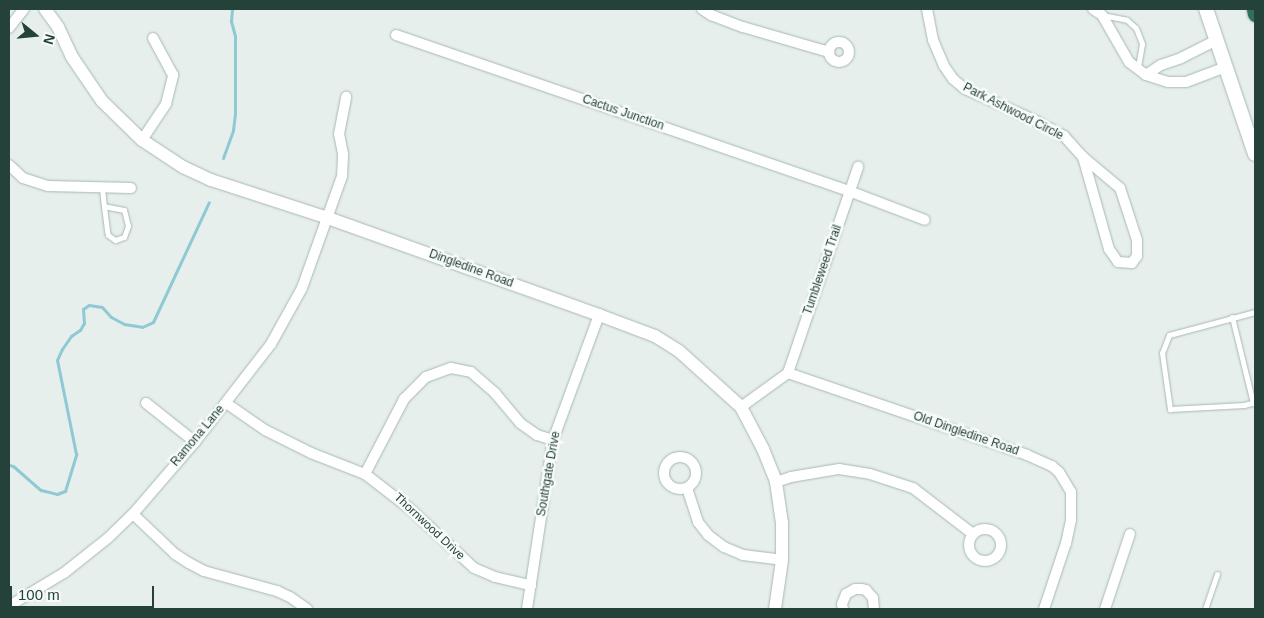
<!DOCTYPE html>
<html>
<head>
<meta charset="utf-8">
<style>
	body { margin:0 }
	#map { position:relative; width:1264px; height:618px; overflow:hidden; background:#e6efeb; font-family:Arial,sans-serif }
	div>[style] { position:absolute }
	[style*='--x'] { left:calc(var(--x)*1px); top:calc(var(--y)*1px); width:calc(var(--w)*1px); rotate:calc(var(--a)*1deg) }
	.stream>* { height:3px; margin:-1.5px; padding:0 1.5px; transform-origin:1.5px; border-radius:1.5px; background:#8ec9d4 }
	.roads { filter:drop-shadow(0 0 1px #a8b8b2) drop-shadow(0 0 1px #a8b8b2) }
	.service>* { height:5px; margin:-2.5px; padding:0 2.5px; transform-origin:2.5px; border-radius:2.5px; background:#fff }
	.minor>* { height:10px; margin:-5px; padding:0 5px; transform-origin:5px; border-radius:5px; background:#fff }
	.minor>.ring { margin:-5px; padding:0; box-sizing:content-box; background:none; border:10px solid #fff; border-radius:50% }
	.tertiary>* { height:12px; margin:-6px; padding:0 6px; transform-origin:6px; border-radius:6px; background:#fff }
	.secondary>* { height:14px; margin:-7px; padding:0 7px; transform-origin:7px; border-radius:7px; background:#fff }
	.motorway>* { height:15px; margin:-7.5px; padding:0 7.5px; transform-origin:7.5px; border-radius:7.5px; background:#2f6f62 }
	span { translate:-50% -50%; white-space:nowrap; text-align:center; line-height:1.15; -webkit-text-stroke:5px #f7fbf9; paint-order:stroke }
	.street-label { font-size:12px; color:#24423a }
	.frame { position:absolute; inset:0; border:10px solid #24423a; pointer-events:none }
	.north { position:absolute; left:10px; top:10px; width:50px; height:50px; -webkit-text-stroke:4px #f7fbf9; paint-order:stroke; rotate:107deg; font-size:14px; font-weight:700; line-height:20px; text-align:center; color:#24423a }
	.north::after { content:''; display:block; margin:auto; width:18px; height:22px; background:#24423a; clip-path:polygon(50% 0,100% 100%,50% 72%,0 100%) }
	.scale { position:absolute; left:10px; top:586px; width:144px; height:22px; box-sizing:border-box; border:2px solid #24423a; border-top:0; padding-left:6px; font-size:15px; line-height:18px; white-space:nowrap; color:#24423a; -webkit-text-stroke:4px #f7fbf9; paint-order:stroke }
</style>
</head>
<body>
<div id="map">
	<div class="stream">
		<div style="--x:223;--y:158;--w:30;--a:-70"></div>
		<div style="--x:233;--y:130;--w:17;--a:-83"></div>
		<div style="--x:235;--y:113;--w:77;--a:-90"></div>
		<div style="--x:235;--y:36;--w:16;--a:-105"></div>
		<div style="--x:231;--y:21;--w:12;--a:-85"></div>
		<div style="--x:9;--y:465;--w:4;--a:14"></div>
		<div style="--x:13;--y:466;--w:37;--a:41"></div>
		<div style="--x:41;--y:490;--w:16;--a:14"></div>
		<div style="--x:57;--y:494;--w:9;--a:-21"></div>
		<div style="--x:65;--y:491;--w:39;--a:-73"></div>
		<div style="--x:76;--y:454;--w:96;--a:-101.4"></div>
		<div style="--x:57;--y:360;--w:12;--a:-66"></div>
		<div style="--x:62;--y:349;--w:16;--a:-55"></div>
		<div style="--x:71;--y:336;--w:11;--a:-34"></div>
		<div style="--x:80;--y:330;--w:8;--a:-60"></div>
		<div style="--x:84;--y:323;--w:14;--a:-94"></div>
		<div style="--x:83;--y:309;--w:7;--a:-34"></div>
		<div style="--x:89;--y:305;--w:13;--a:9"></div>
		<div style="--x:102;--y:307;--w:13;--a:48"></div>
		<div style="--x:111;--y:317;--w:15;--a:28"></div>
		<div style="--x:124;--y:324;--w:18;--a:9"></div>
		<div style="--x:142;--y:327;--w:12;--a:-24"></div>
		<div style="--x:153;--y:322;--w:132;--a:-65"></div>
	</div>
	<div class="roads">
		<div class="service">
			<div style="--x:1102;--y:15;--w:25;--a:11"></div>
			<div style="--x:1127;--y:20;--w:12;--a:42"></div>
			<div style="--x:1136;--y:28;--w:17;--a:69"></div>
			<div style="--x:1142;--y:44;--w:23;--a:100"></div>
			<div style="--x:102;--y:188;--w:18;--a:84"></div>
			<div style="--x:104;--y:206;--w:25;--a:83"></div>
			<div style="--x:107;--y:231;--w:4;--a:76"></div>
			<div style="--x:108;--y:235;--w:9;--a:36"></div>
			<div style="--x:115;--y:240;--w:9;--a:-18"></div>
			<div style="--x:124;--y:237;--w:12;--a:-70"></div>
			<div style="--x:128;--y:226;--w:16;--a:-104"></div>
			<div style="--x:124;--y:210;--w:20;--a:-169"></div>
			<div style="--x:1255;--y:312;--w:89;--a:165"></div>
			<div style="--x:1169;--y:335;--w:19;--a:111"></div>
			<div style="--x:1162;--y:353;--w:57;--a:81.9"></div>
			<div style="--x:1170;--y:409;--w:74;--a:-3.1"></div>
			<div style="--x:1244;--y:405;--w:11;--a:-15"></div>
			<div style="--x:1232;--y:317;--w:89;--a:76.3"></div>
			<div style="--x:1205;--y:609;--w:37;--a:-71"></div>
		</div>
		<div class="minor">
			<div style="--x:702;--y:9;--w:11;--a:34"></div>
			<div style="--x:711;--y:15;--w:34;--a:21"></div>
			<div style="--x:743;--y:27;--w:90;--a:16.2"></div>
			<div style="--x:927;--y:9;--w:32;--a:79"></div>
			<div style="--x:933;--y:40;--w:28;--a:67"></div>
			<div style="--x:944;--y:66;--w:16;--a:55"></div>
			<div style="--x:953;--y:79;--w:16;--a:40"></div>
			<div style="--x:965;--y:89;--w:76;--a:24.2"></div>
			<div style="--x:1034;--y:120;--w:34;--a:28"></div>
			<div style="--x:1064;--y:136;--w:28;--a:48"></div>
			<div style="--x:1083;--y:157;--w:48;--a:40"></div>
			<div style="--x:1120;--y:188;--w:55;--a:71.9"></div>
			<div style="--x:1137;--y:240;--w:16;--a:90"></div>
			<div style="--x:1137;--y:256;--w:9;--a:126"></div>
			<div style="--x:1132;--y:263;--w:14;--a:-176"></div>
			<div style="--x:1118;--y:262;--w:16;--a:-125"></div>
			<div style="--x:1109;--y:249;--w:96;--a:-105.8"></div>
			<div style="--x:1093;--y:9;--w:11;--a:34"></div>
			<div style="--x:1102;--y:15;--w:54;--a:60.1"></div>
			<div style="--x:1129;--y:62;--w:21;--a:37"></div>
			<div style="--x:1146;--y:75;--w:23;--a:18"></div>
			<div style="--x:1168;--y:82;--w:18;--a:0"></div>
			<div style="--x:1186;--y:82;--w:43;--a:-20.6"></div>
			<div style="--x:9;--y:28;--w:24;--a:-52"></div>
			<div style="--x:396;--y:35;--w:479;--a:19"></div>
			<div style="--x:849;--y:191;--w:81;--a:20.9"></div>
			<div class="ring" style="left:829px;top:42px;width:10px;height:10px"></div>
			<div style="--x:1146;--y:75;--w:18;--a:-34"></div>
			<div style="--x:1161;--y:65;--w:21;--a:-19"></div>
			<div style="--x:1181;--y:58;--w:40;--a:-26.6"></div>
			<div style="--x:142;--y:140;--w:43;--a:-56.3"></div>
			<div style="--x:166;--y:104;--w:30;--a:-76"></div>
			<div style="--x:173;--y:75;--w:42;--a:-118.4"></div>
			<div style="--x:9;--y:165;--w:19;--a:43"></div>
			<div style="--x:23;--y:178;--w:26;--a:18"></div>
			<div style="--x:48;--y:186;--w:83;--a:1.4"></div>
			<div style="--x:788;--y:373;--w:218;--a:-71.2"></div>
			<div style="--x:146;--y:403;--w:63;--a:38.5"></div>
			<div style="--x:226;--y:403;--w:47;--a:34.7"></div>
			<div style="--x:265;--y:430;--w:51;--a:26.6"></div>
			<div style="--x:311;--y:453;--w:58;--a:21.3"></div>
			<div style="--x:365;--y:474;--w:56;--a:37.7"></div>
			<div style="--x:409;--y:508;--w:88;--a:42.7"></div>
			<div style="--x:474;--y:568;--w:23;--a:23"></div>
			<div style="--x:495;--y:577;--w:37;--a:13"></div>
			<div style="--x:741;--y:407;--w:58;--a:-35.9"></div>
			<div style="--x:788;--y:373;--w:253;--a:18.9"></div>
			<div style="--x:1027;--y:455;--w:27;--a:24"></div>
			<div style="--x:1052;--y:466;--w:9;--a:41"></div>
			<div style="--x:1059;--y:472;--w:23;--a:59"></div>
			<div style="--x:1071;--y:492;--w:28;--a:90"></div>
			<div style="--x:1071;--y:520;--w:24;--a:102"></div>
			<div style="--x:1066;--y:543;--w:70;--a:108.4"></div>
			<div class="ring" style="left:664px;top:457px;width:22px;height:22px"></div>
			<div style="--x:365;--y:474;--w:85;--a:-62.5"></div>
			<div style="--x:404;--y:399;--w:31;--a:-45"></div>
			<div style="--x:426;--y:377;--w:27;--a:-20"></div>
			<div style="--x:451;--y:368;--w:20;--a:11"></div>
			<div style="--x:471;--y:372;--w:32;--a:41"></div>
			<div style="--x:495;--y:393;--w:39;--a:50"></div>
			<div style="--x:520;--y:423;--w:21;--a:35"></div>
			<div style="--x:537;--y:435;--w:17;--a:17"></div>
			<div style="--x:776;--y:482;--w:16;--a:-18"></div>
			<div style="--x:791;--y:477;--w:49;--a:-9.5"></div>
			<div style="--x:839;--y:469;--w:31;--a:9"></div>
			<div style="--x:870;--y:474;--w:45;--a:18"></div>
			<div style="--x:913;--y:488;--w:76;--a:37.5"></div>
			<div style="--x:687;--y:488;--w:36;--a:72"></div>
			<div style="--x:698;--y:522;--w:16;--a:52"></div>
			<div style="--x:708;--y:535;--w:20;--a:37"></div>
			<div style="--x:724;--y:547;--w:21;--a:23"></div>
			<div style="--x:743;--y:555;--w:39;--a:7"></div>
			<div style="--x:133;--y:514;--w:58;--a:43.6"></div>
			<div style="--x:175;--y:554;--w:17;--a:33"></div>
			<div style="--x:189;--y:563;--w:17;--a:28"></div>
			<div style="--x:204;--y:571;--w:76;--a:15.3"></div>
			<div style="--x:277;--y:591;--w:14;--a:25"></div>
			<div style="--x:290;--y:597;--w:21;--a:35"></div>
			<div class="ring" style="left:969px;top:529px;width:22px;height:22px"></div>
			<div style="--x:9;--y:606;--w:64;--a:-31"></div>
			<div style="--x:64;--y:573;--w:56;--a:-38.5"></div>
			<div style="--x:108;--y:538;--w:35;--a:-44"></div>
			<div style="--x:133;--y:514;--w:95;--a:-49.3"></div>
			<div style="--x:195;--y:442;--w:124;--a:-52.2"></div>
			<div style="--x:271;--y:344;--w:64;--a:-61"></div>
			<div style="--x:302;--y:288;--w:119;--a:-70.3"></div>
			<div style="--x:342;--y:176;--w:22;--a:-87"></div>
			<div style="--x:343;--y:154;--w:20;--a:-101"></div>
			<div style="--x:339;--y:134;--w:38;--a:-79"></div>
			<div style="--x:527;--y:609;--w:171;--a:-81.3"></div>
			<div style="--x:553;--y:440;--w:133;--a:-69.8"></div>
			<div style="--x:843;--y:609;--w:5;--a:-101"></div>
			<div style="--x:842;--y:604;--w:11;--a:-68"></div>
			<div style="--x:846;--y:594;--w:10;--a:-29"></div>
			<div style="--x:855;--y:589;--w:6;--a:0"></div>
			<div style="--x:861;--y:589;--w:5;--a:11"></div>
			<div style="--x:866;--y:590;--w:11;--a:49"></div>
			<div style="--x:873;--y:598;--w:11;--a:85"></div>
			<div style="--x:1105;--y:609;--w:79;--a:-71.6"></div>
		</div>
		<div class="tertiary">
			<div style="--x:45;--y:9;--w:22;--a:54"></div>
			<div style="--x:58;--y:27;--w:33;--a:65"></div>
			<div style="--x:72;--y:57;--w:53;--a:55.7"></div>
			<div style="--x:102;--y:101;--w:56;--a:44.3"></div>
			<div style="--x:142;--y:140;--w:49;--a:33.4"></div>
			<div style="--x:183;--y:167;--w:31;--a:25"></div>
			<div style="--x:211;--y:180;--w:123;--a:18"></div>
			<div style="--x:328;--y:218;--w:288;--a:19.7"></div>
			<div style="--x:599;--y:315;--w:60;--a:20.6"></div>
			<div style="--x:655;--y:336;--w:28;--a:32"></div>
			<div style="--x:679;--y:351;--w:84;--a:42.1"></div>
			<div style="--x:741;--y:407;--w:47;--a:62.4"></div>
			<div style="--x:763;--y:449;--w:35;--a:68"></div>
			<div style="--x:776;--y:482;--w:41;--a:81.7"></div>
			<div style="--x:782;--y:523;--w:37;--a:90"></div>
			<div style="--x:782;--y:560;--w:49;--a:98.1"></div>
		</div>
		<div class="secondary">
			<div style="--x:1206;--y:9;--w:153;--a:71.3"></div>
		</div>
		<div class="motorway">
			<div style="--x:1254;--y:9;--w:5;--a:79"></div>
		</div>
	</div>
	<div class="street-label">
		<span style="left:1013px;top:112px;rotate:27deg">Park Ashwood Circle</span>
		<span style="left:623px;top:113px;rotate:19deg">Cactus Junction</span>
		<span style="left:471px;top:269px;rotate:20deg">Dingledine Road</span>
		<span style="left:823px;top:270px;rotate:-71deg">Tumbleweed Trail</span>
		<span style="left:966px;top:434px;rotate:19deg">Old Dingledine Road</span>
		<span style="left:198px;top:436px;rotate:-50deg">Ramona Lane</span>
		<span style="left:549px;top:474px;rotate:-80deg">Southgate Drive</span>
		<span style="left:429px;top:527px;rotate:43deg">Thornwood Drive</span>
	</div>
	<div class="frame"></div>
	<div class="north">N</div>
	<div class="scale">100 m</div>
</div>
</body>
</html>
